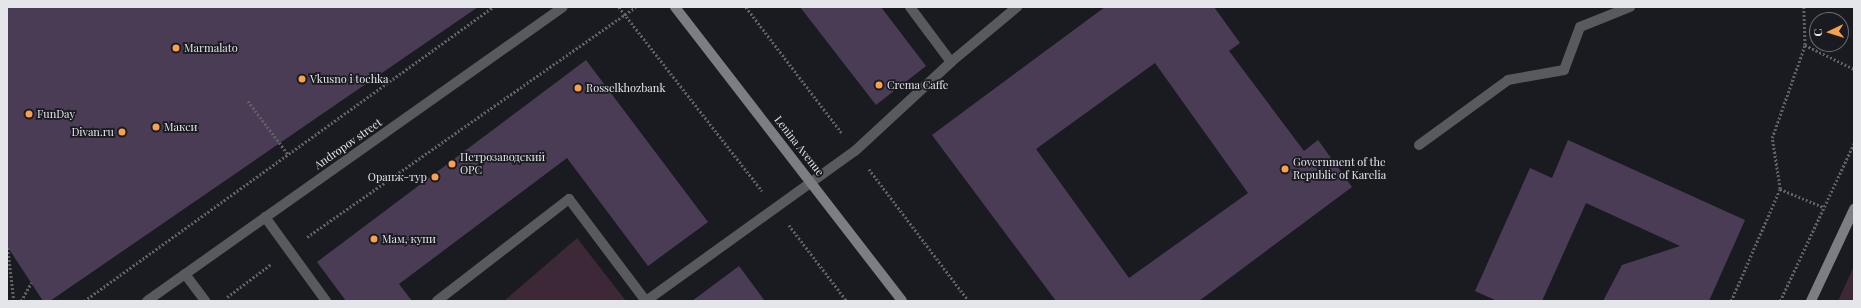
<!DOCTYPE html>
<html>
<head>
<meta charset="utf-8">
<style>
	body { margin:0 }
	#map { position:relative; width:1861px; height:308px; overflow:hidden; background:#1a1b20; font-family:"Playfair Display",serif }
	div>[style] { position:absolute }
	[style*='--x'] { left:calc(var(--x)*1px); top:calc(var(--y)*1px); width:calc(var(--w)*1px); rotate:calc(var(--a)*1deg) }
	.green>* { inset:0; background:#3c2836 }
	.building>* { inset:0; background:#4a3c55 }
	.path>* { height:2.5px; margin-top:-1.25px; transform-origin:0; background:repeating-linear-gradient(90deg,#606166 0 2px,transparent 0 4px) }
	.service>* { height:10px; margin:-5px; padding:0 5px; transform-origin:5px; border-radius:5px; background:#585a5d }
	.tertiary>* { height:10px; margin:-5px; padding:0 5px; transform-origin:5px; border-radius:5px; background:#585a5d }
	.secondary>* { height:10px; margin:-5px; padding:0 5px; transform-origin:5px; border-radius:5px; background:#7b7e82 }
	.dots>* { width:11px; height:11px; translate:-50% -50%; box-sizing:border-box; border:2px solid #1a1b20; border-radius:50% }
	span { translate:-50% -50%; white-space:nowrap; text-align:center; line-height:1.15; -webkit-text-stroke:3.5px #1a1b20; paint-order:stroke }
	.poi-label { font-size:11px; color:#e5e6ea }
	.left { translate:0 -50%; text-align:left }
	.right { translate:-100% -50%; text-align:right }
	.street-label { font-size:11px; color:#e5e6ea }
	.frame { position:absolute; inset:0; border:8px solid #e5e6ea; pointer-events:none }
	.north { position:absolute; left:1809px; top:12px; width:40px; height:40px; box-sizing:border-box; background:#1a1b20; border:1px solid #6b6c71; border-radius:50%; rotate:266deg; font-size:11px; font-weight:700; line-height:16px; text-align:center; color:#e5e6ea }
	.north::after { content:''; display:block; margin:auto; width:14px; height:18px; background:#f9a04c; clip-path:polygon(50% 0,100% 100%,50% 72%,0 100%) }
</style>
</head>
<body>
<div id="map">
	<div class="green">
		<div style="clip-path:polygon(577px 238px,626px 301px,504px 301px)"></div>
		<div style="clip-path:polygon(1854px 266px,1854px 301px,1838px 301px)"></div>
	</div>
	<div class="building">
		<div style="clip-path:polygon(7px 7px,478px 7px,50px 301px,43px 301px,7px 246px)"></div>
		<div style="clip-path:polygon(800px 7px,881px 7px,926px 66px,876px 105px)"></div>
		<div style="clip-path:polygon(evenodd,1105px 7px,1214px 7px,1240px 43px,1229px 51px,1304px 151px,1318px 140px,1352px 187px,1199px 301px,1056px 301px,932px 135px,1105px 7px,1155px 63px,1248px 193px,1129px 278px,1036px 149px,1155px 63px)"></div>
		<div style="clip-path:polygon(586px 60px,708px 222px,648px 266px,567px 158px,399px 284px,412px 301px,346px 301px,317px 262px)"></div>
		<div style="clip-path:polygon(1568px 140px,1745px 220px,1709px 301px,1603px 301px,1622px 265px,1680px 246px,1586px 203px,1542px 301px,1497px 301px,1475px 291px,1530px 168px,1552px 178px)"></div>
		<div style="clip-path:polygon(739px 266px,765px 301px,692px 301px)"></div>
	</div>
	<div class="path">
		<div style="--x:619;--y:7;--w:233;--a:52.1"></div>
		<div style="--x:746;--y:7;--w:158;--a:52.7"></div>
		<div style="--x:1804;--y:7;--w:38;--a:88"></div>
		<div style="--x:1805;--y:45;--w:55;--a:26.1"></div>
		<div style="--x:248;--y:101;--w:66;--a:53"></div>
		<div style="--x:869;--y:169;--w:166;--a:52.9"></div>
		<div style="--x:1780;--y:189;--w:47;--a:22.7"></div>
		<div style="--x:789;--y:225;--w:96;--a:52.7"></div>
		<div style="--x:307;--y:237;--w:401;--a:-35"></div>
		<div style="--x:8;--y:248;--w:53;--a:83.5"></div>
		<div style="--x:227;--y:297;--w:55;--a:-36.9"></div>
		<div style="--x:21;--y:301;--w:21;--a:-61"></div>
		<div style="--x:84;--y:301;--w:504;--a:-35.71"></div>
		<div style="--x:1731;--y:301;--w:122;--a:-66.4"></div>
		<div style="--x:1780;--y:189;--w:52;--a:-98.9"></div>
		<div style="--x:1772;--y:138;--w:99;--a:-70.5"></div>
		<div style="--x:1780;--y:301;--w:174;--a:-64.9"></div>
	</div>
	<div class="service">
		<div style="--x:910;--y:7;--w:69;--a:53.3"></div>
		<div style="--x:1419;--y:145;--w:110;--a:-36.1"></div>
		<div style="--x:1508;--y:80;--w:57;--a:-10.1"></div>
		<div style="--x:1564;--y:70;--w:46;--a:-69.6"></div>
		<div style="--x:1580;--y:27;--w:54;--a:-21.8"></div>
		<div style="--x:265;--y:217;--w:104;--a:54"></div>
		<div style="--x:185;--y:274;--w:34;--a:53"></div>
		<div style="--x:437;--y:301;--w:167;--a:-37.7"></div>
		<div style="--x:569;--y:199;--w:128;--a:53"></div>
		<div style="--x:646;--y:301;--w:257;--a:-35.7"></div>
		<div style="--x:855;--y:151;--w:131;--a:-42.8"></div>
		<div style="--x:951;--y:62;--w:86;--a:-39.8"></div>
	</div>
	<div class="tertiary">
		<div style="--x:147;--y:301;--w:509;--a:-35.25"></div>
	</div>
	<div class="secondary">
		<div style="--x:675;--y:7;--w:371;--a:52.3"></div>
		<div style="--x:1811;--y:301;--w:102;--a:-64.9"></div>
	</div>
	<div class="dots">
		<div style="left:176px;top:48px;background:#f9a04c"></div>
		<div style="left:302px;top:79px;background:#f9a04c"></div>
		<div style="left:879px;top:85px;background:#f9a04c"></div>
		<div style="left:578px;top:88px;background:#f9a04c"></div>
		<div style="left:29px;top:114px;background:#f9a04c"></div>
		<div style="left:156px;top:127px;background:#f9a04c"></div>
		<div style="left:122px;top:132px;background:#f9a04c"></div>
		<div style="left:452px;top:164px;background:#f9a04c"></div>
		<div style="left:1285px;top:169px;background:#f9a04c"></div>
		<div style="left:435px;top:177px;background:#f9a04c"></div>
		<div style="left:374px;top:239px;background:#f9a04c"></div>
	</div>
	<div class="poi-label">
		<span class="left" style="left:184px;top:48px">Marmalato</span>
		<span class="left" style="left:310px;top:79px">Vkusno i tochka</span>
		<span class="left" style="left:887px;top:85px">Crema Caffe</span>
		<span class="left" style="left:586px;top:88px">Rosselkhozbank</span>
		<span class="left" style="left:37px;top:114px">FunDay</span>
		<span class="left" style="left:164px;top:127px">Макси</span>
		<span class="right" style="left:114px;top:132px">Divan.ru</span>
		<span class="left" style="left:460px;top:164px">Петрозаводский<br>ОРС</span>
		<span class="left" style="left:1293px;top:169px">Government of the<br>Republic of Karelia</span>
		<span class="right" style="left:427px;top:177px">Оранж-тур</span>
		<span class="left" style="left:382px;top:239px">Мам, купи</span>
	</div>
	<div class="street-label">
		<span style="left:348px;top:144px;rotate:-35deg">Andropov street</span>
		<span style="left:799px;top:146px;rotate:52deg">Lenina Avenue</span>
	</div>
	<div class="frame"></div>
	<div class="north">С</div>
</div>
</body>
</html>
